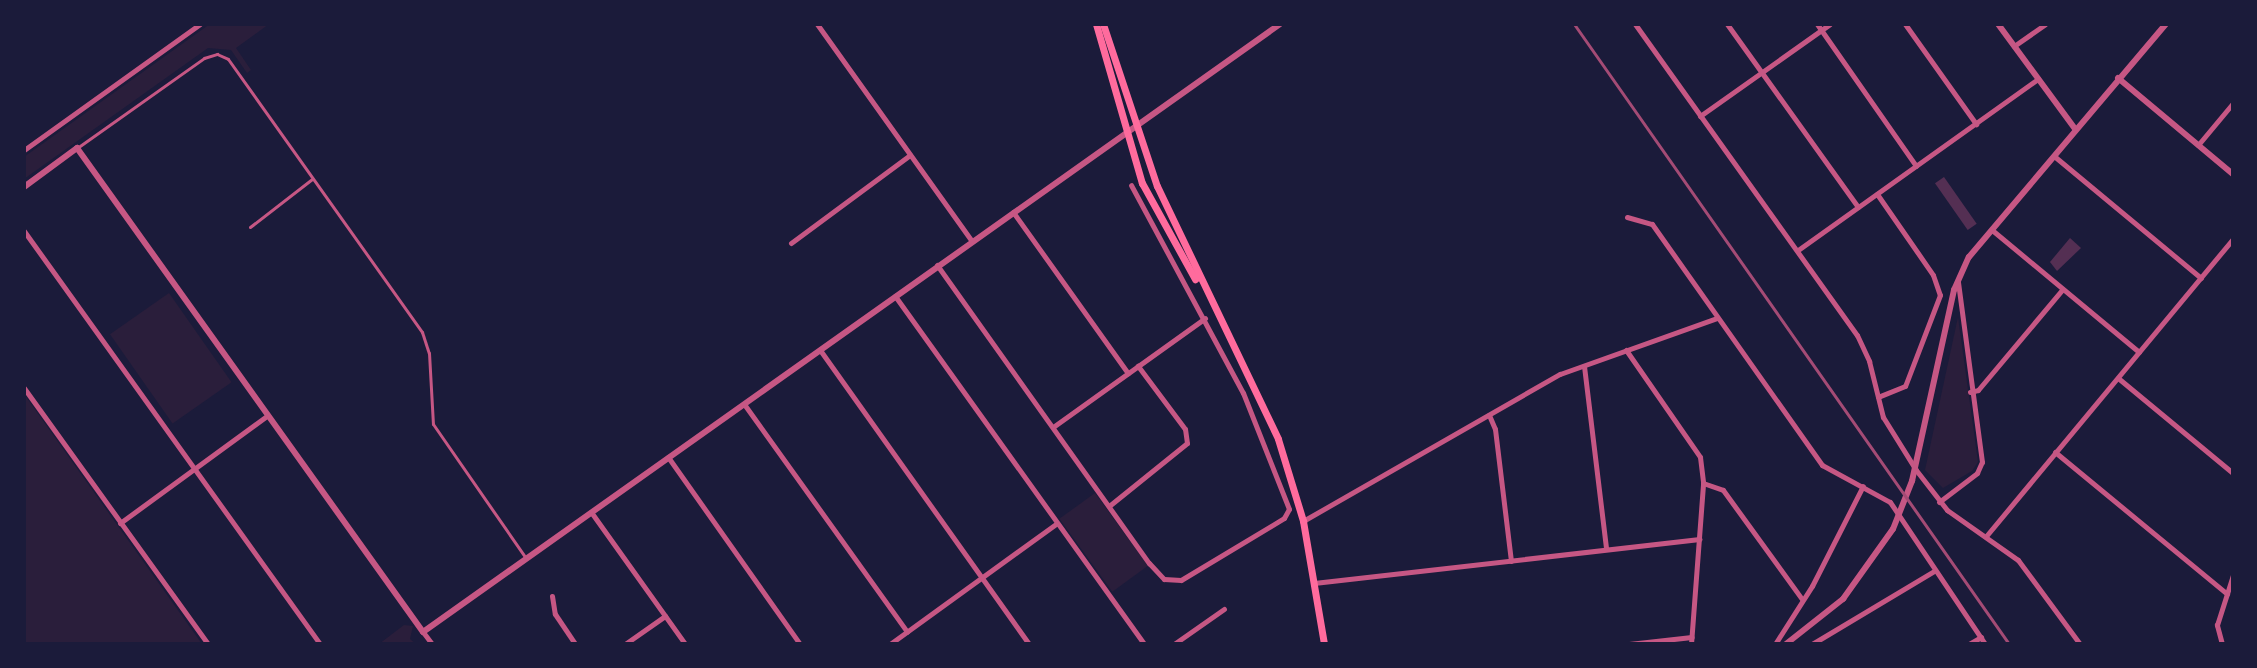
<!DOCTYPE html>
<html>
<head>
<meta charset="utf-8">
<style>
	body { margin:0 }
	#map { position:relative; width:2257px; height:668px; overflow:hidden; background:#1b1b3a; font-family:"Space Grotesk",sans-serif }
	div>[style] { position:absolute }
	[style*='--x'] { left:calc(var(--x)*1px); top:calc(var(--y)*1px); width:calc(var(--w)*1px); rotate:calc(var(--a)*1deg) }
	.green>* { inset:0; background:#2a1e3b; transform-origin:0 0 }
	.building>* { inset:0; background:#542f53; transform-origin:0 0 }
	.service>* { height:3px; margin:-1.5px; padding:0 1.5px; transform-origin:1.5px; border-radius:1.5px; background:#c65784 }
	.minor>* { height:5px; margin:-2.5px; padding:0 2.5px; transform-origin:2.5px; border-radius:2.5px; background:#c65784 }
	.tertiary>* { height:6px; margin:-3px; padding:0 3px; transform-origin:3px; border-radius:3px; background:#c65784 }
	.secondary>* { height:7px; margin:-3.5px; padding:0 3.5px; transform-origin:3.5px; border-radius:3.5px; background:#ff6b9d }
	.rail>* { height:3px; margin:-1.5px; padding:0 1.5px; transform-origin:1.5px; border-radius:1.5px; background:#a44b75 }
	span { translate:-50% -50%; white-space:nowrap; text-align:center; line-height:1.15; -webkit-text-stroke:7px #1b1b3a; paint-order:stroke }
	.frame { position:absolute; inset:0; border:26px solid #1b1b3a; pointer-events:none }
</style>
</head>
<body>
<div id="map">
	<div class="green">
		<div style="clip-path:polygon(210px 24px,269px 24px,236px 48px,251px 70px,247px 73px,231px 50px,208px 48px,24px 179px,24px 157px)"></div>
		<div style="left:169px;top:293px;width:109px;height:72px;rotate:55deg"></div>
		<div style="clip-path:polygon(1958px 317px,1978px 462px,1972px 471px,1943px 488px,1925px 470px)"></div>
		<div style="clip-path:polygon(24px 394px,202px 644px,24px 644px)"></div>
		<div style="left:1095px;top:493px;width:90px;height:44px;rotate:54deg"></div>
		<div style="clip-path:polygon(404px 625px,413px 626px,410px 639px,416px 644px,379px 644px)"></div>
	</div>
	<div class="building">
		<div style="left:1944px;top:177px;width:57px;height:11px;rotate:55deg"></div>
		<div style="clip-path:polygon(2070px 238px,2081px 248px,2057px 271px,2050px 262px)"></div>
	</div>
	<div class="service">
		<div style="--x:77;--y:148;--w:156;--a:-35.3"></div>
		<div style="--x:204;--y:58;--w:14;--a:-17"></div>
		<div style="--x:217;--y:54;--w:12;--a:24"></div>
		<div style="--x:228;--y:59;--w:335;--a:54.6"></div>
		<div style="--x:422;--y:332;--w:22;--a:72"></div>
		<div style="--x:429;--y:353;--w:71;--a:86.8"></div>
		<div style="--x:433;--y:424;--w:162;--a:55.3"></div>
		<div style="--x:250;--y:227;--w:78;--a:-37.7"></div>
	</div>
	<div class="minor">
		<div style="--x:817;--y:24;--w:265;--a:54.5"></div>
		<div style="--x:1635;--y:24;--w:382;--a:54.5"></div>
		<div style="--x:1857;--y:335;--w:29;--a:65"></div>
		<div style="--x:1869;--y:361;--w:58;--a:76"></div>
		<div style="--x:1883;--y:417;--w:62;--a:58.1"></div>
		<div style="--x:1916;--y:470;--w:51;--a:52.2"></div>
		<div style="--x:1947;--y:510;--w:87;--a:35.2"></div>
		<div style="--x:2018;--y:560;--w:104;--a:53.6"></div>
		<div style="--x:1727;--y:24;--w:225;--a:54.4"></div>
		<div style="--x:1817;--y:24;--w:173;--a:55.1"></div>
		<div style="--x:1905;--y:24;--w:123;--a:54.6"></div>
		<div style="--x:2014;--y:46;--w:38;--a:-35"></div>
		<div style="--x:1700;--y:116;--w:159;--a:-35.3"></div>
		<div style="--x:2198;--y:145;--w:55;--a:-50.2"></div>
		<div style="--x:24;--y:150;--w:216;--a:-35.6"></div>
		<div style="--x:2054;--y:156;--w:191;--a:39.7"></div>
		<div style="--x:1877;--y:194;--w:98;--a:55.3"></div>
		<div style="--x:1933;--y:275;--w:21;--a:71"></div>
		<div style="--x:1940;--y:295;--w:97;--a:111"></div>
		<div style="--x:1905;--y:386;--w:29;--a:158"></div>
		<div style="--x:1013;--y:212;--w:198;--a:54.5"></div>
		<div style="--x:1627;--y:217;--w:26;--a:16"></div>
		<div style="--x:1652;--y:224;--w:295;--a:54.8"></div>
		<div style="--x:1822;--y:465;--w:77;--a:28.6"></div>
		<div style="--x:1890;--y:502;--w:171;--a:56.2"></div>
		<div style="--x:1992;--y:230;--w:191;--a:39.7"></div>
		<div style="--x:24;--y:231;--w:508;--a:54.37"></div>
		<div style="--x:791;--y:243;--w:148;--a:-36.5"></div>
		<div style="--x:1798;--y:250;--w:295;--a:-35.5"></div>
		<div style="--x:937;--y:265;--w:366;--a:54.6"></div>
		<div style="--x:1149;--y:563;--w:22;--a:47"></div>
		<div style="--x:1164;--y:579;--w:17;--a:3"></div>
		<div style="--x:1181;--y:580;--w:120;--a:-31"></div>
		<div style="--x:1284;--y:518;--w:10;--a:-61"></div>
		<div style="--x:1289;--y:509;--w:125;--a:-111.6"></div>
		<div style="--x:1243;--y:393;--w:236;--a:-118.3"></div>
		<div style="--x:895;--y:296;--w:428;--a:54.4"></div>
		<div style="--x:820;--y:350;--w:361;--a:54.6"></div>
		<div style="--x:1626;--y:350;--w:130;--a:55.3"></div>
		<div style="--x:1700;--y:457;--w:26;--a:83"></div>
		<div style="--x:1703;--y:483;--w:21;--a:19"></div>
		<div style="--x:1723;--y:490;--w:135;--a:54.1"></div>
		<div style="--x:1584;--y:366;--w:184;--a:83.1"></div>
		<div style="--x:2118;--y:378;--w:149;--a:39.6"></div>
		<div style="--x:24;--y:388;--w:315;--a:54.3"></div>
		<div style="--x:1970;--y:392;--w:8;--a:-14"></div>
		<div style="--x:1978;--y:390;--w:131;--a:-50"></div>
		<div style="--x:744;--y:404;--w:280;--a:54.4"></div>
		<div style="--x:1489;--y:415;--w:15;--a:67"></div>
		<div style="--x:1495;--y:429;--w:133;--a:83.1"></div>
		<div style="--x:1053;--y:427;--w:187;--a:-35.6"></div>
		<div style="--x:2055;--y:452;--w:223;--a:39.5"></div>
		<div style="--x:668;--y:457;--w:229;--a:54.8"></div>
		<div style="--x:1939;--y:502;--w:48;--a:-37.3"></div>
		<div style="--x:1977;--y:473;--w:12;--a:-66"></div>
		<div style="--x:1982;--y:462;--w:183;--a:-97.6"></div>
		<div style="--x:1109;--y:506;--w:100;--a:-38.9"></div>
		<div style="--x:1187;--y:443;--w:14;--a:-98"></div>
		<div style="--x:1185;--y:429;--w:79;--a:-126.7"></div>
		<div style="--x:591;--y:512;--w:162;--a:54.5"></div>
		<div style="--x:1303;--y:521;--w:296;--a:-29.8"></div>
		<div style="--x:1560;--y:374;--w:167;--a:-19.6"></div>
		<div style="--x:120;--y:523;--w:182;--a:-36.1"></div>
		<div style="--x:1987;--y:535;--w:385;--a:-50.3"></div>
		<div style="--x:1314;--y:583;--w:388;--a:-6.5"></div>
		<div style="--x:552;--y:596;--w:18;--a:81"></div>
		<div style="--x:555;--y:614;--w:36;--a:56"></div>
		<div style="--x:423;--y:632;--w:15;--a:53"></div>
		<div style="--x:625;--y:644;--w:49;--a:-35"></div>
		<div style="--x:890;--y:644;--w:206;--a:-35.9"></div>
		<div style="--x:1174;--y:644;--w:61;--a:-35"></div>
		<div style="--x:1629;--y:644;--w:63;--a:-6.3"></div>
		<div style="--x:1691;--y:644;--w:161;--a:-85.7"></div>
		<div style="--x:1775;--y:644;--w:69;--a:-57.5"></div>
		<div style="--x:1812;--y:586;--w:112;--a:-63"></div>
		<div style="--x:1812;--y:644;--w:142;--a:-30.9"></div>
		<div style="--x:1969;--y:644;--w:14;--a:-30"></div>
		<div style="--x:2222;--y:644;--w:20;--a:-105"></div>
		<div style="--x:2217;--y:625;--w:52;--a:-72.3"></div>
	</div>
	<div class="tertiary">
		<div style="--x:1998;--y:24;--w:130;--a:53.7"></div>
		<div style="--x:2118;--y:78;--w:150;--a:39.9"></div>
		<div style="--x:24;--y:187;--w:66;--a:-36.3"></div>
		<div style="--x:77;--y:148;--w:595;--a:54.44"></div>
		<div style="--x:423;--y:632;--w:1051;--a:-35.35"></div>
		<div style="--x:1786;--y:644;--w:73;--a:-38.3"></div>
		<div style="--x:1843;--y:599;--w:86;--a:-54.5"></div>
		<div style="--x:1893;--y:529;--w:52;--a:-68.4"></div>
		<div style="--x:1912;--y:481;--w:196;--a:-77.6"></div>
		<div style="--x:1954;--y:290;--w:36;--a:-66"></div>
		<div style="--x:1969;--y:257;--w:305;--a:-49.8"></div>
	</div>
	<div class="secondary">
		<div style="--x:1096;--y:24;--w:166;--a:73.9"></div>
		<div style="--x:1142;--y:183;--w:110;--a:61.1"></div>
		<div style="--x:1103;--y:24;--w:171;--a:71.6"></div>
		<div style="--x:1157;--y:186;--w:280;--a:64.4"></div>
		<div style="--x:1278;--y:439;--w:86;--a:73"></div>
		<div style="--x:1303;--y:521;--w:125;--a:80.3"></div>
	</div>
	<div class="rail">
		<div style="--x:1574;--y:24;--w:757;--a:54.95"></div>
	</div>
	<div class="frame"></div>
</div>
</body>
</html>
